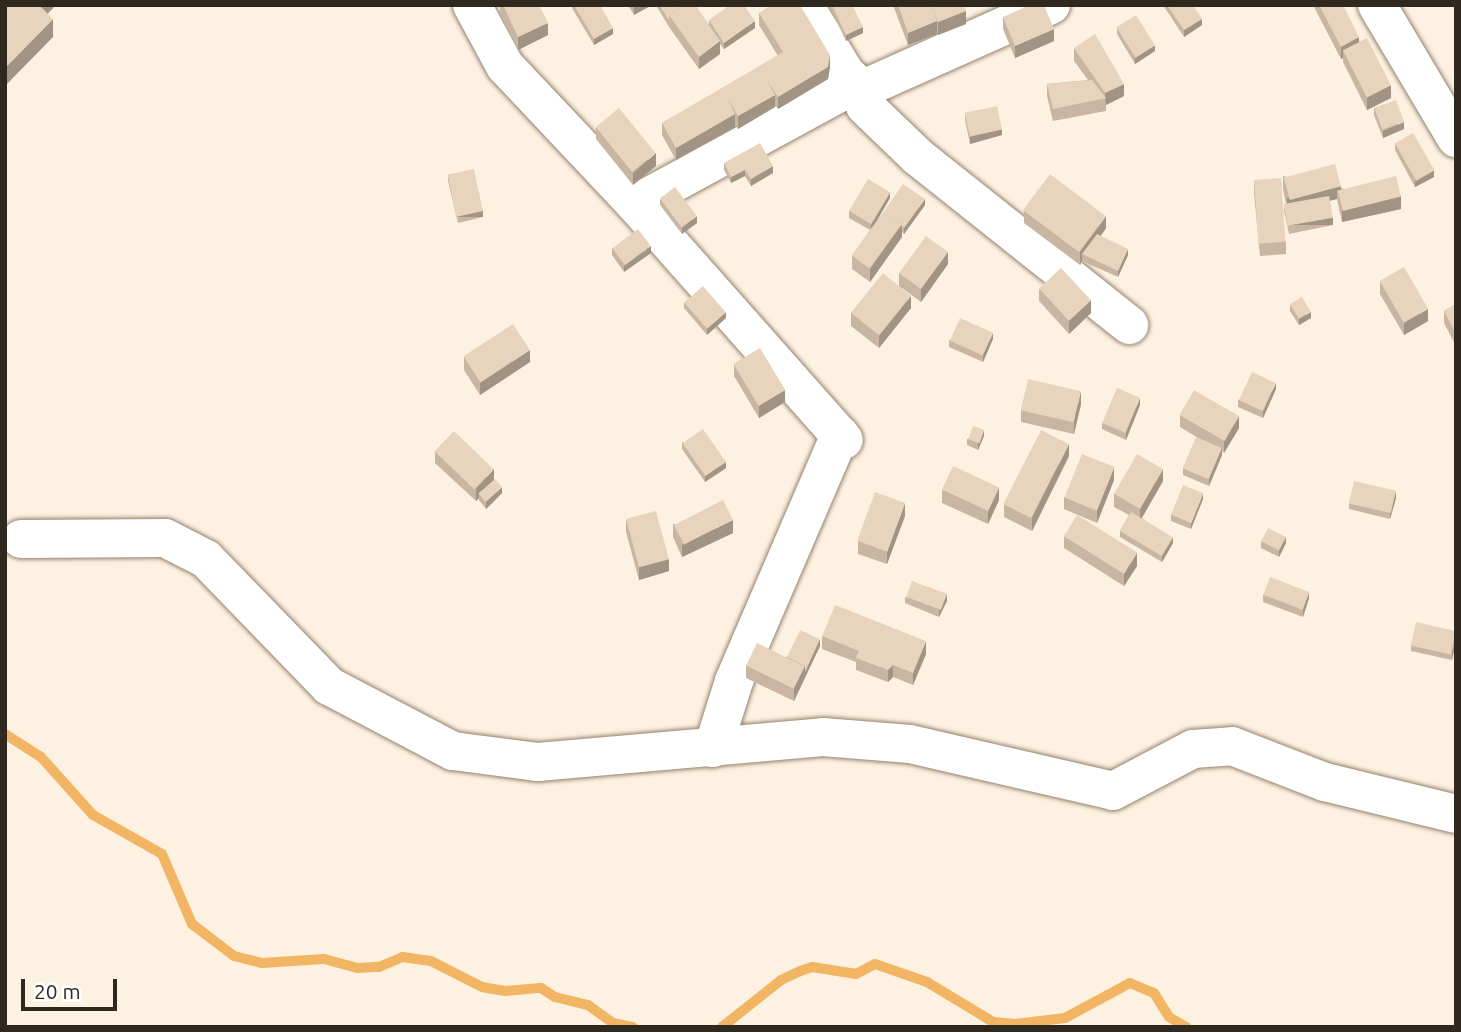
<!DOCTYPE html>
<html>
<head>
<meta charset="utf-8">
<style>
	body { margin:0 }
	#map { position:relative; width:1461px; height:1032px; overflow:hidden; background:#fdf1e2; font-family:Ubuntu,sans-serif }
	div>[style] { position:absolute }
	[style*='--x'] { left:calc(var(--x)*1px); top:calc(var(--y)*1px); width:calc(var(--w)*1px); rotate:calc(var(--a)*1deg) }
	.stream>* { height:10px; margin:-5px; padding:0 5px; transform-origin:5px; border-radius:5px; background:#f2b563 }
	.roads { filter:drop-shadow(0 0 2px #94826b) drop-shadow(0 0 2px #94826b) }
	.minor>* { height:38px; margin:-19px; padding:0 19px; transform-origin:19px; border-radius:19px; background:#fff }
	.wall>* { inset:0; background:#c8b6a2 }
	.shaded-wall>* { inset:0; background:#a29484; transform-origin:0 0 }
	.building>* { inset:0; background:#e8d4bc; transform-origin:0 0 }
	span { translate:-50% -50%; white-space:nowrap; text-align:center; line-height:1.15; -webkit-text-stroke:5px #fff; paint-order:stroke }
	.frame { position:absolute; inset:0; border:7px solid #2f281e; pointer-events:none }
	.scale { position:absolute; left:21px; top:979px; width:96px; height:32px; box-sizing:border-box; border:4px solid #2f281e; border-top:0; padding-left:9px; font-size:21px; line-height:24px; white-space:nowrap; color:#2f281e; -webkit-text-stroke:5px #fff; paint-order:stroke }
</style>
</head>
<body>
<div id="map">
	<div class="stream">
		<div style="--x:5;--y:734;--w:43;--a:32.6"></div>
		<div style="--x:41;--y:757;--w:78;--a:48.1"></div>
		<div style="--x:93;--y:815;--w:79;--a:29.5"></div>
		<div style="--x:162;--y:854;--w:76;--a:66.8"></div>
		<div style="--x:192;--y:924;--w:53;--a:37.3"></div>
		<div style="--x:234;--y:956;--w:29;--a:14"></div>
		<div style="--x:262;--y:963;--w:62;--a:-3.7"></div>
		<div style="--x:324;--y:959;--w:34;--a:15"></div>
		<div style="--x:357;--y:968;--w:22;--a:-3"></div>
		<div style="--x:379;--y:967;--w:25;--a:-23"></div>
		<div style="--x:402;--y:957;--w:29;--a:8"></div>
		<div style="--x:431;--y:961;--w:57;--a:27"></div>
		<div style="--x:482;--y:987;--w:23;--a:10"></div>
		<div style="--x:505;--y:991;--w:36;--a:-5"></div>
		<div style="--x:541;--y:988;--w:17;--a:33"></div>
		<div style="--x:555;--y:997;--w:34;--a:14"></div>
		<div style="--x:588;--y:1005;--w:31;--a:36"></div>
		<div style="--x:613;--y:1023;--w:20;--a:11"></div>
		<div style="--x:722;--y:1027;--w:75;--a:-38.5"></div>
		<div style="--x:781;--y:980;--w:21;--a:-25"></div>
		<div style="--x:800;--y:971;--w:13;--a:-18"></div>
		<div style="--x:812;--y:967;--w:45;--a:9"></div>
		<div style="--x:856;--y:974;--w:21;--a:-28"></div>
		<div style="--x:875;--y:964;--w:55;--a:19.1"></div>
		<div style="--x:927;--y:982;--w:77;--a:31.2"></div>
		<div style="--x:993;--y:1022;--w:22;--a:5"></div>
		<div style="--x:1015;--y:1024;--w:50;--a:-6.8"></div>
		<div style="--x:1065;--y:1018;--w:74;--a:-28.3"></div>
		<div style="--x:1130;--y:983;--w:26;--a:23"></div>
		<div style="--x:1154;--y:993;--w:28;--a:58"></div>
		<div style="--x:1169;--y:1017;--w:20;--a:30"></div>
	</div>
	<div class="roads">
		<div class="minor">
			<div style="--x:472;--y:5;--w:69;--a:61.6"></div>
			<div style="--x:505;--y:66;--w:190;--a:46.7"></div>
			<div style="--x:635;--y:204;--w:315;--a:48.5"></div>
			<div style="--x:804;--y:5;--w:81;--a:58.7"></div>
			<div style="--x:846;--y:74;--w:23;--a:41"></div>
			<div style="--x:863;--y:89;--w:17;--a:83"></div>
			<div style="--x:865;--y:106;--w:74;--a:43.9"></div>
			<div style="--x:918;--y:157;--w:270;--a:38.5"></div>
			<div style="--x:1377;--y:5;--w:155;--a:59.3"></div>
			<div style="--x:635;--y:204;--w:234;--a:-28.5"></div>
			<div style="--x:841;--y:92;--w:22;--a:-8"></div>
			<div style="--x:863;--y:89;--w:206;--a:-24.1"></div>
			<div style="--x:21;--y:539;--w:144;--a:-0.4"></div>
			<div style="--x:165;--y:538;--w:46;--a:27.1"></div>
			<div style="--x:206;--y:559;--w:177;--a:45.9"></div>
			<div style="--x:329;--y:686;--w:140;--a:27.7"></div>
			<div style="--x:453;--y:751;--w:86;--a:7.4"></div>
			<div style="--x:538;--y:762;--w:286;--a:-5"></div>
			<div style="--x:823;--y:737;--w:87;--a:4.6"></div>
			<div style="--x:910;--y:744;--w:208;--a:13"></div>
			<div style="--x:1113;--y:791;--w:90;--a:-27.7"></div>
			<div style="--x:1193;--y:749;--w:39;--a:-4"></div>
			<div style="--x:1232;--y:746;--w:100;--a:21.2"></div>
			<div style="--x:1325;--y:782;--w:135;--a:13.7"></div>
			<div style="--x:713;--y:748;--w:70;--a:-72.6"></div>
			<div style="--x:734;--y:681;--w:268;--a:-66.7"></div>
		</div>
	</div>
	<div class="wall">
		<div style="clip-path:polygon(500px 5px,539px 5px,548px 35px,518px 50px,500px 12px)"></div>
		<div style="clip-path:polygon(572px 5px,600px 5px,613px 34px,594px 45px,572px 8px)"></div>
		<div style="clip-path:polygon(628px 5px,652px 5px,634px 15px)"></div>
		<div style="clip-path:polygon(656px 5px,695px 5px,709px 25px,709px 20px,755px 28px,724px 49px,720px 44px,720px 54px,699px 69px,669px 27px)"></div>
		<div style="clip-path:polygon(829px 5px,852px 5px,863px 33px,846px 41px)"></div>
		<div style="clip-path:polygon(893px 5px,964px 5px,966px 24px,938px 35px,937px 30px,937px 34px,908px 45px)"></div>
		<div style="clip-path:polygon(1163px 5px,1193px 5px,1202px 25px,1184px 37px)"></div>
		<div style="clip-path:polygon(1313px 5px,1343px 5px,1359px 41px,1391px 98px,1367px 110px,1343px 62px,1343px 58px,1341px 59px)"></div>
		<div style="clip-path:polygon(759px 13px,830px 67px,828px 79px,778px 109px,775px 105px,775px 107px,738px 129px,735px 124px,735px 127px,676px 160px,662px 135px,662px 123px,778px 56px,759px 25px)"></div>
		<div style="clip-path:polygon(1003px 17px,1054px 41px,1015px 58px,1003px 29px)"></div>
		<div style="clip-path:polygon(1117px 28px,1155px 51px,1135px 64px,1117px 34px)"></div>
		<div style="clip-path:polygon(1074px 48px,1124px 96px,1106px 105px,1106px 111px,1053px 121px,1047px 96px,1047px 84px,1088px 80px,1074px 61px)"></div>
		<div style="clip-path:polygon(1374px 108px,1404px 129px,1383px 138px,1374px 115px)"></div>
		<div style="clip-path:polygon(965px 114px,1002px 135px,970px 144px,965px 120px)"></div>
		<div style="clip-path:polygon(596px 127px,656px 166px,633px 185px,596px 139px)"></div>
		<div style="clip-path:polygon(1395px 144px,1434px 177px,1415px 187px,1395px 150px)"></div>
		<div style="clip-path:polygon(724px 163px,773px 173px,751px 186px,745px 176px,731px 183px,724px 170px)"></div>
		<div style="clip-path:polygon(448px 175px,483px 217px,458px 223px,448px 181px)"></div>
		<div style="clip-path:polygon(1283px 176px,1341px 188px,1401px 209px,1342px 222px,1337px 199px,1330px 201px,1333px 225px,1289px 234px,1284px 211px,1284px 205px,1286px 204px,1283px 189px)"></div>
		<div style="clip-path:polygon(1254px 180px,1286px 242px,1286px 254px,1260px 256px,1254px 193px)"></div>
		<div style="clip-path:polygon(890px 198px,877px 220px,925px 205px,904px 234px,902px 232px,902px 237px,870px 282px,852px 269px,852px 256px,870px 230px,849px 218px,849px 211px)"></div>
		<div style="clip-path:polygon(660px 199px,697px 223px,682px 234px,660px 205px)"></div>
		<div style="clip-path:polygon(1024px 211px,1106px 228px,1101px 236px,1128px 255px,1118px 277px,1082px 261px,1080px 265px,1024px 223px)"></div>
		<div style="clip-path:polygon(612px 248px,651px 253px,624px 272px,612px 255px)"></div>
		<div style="clip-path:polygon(948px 264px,921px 302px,902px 288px,911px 308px,879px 348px,851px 326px,851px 313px,899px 286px,899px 273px)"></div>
		<div style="clip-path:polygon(1380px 281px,1428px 321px,1404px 335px,1380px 294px)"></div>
		<div style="clip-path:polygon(1039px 289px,1091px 313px,1069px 334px,1039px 301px)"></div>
		<div style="clip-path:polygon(684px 302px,726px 318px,707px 335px,684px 308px)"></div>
		<div style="clip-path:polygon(1456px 304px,1456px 346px,1444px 323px,1444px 311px)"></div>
		<div style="clip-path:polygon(1290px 305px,1311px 318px,1299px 325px,1290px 311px)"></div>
		<div style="clip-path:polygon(993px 339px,983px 362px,949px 347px,949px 340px)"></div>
		<div style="clip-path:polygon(464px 357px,530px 362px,480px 395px,464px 370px)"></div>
		<div style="clip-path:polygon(734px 364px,785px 402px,759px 418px,734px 376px)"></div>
		<div style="clip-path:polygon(1276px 389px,1263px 418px,1238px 407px,1238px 400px)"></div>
		<div style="clip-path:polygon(1081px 404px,1074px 434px,1021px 422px,1021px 410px)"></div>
		<div style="clip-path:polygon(1140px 405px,1126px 440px,1102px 429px,1102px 423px)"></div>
		<div style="clip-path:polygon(1180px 415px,1239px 428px,1224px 453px,1222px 451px,1222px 455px,1209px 486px,1183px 475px,1183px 468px,1200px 439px,1180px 427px)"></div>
		<div style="clip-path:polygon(984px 436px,978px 450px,967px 445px,967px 439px)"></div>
		<div style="clip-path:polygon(682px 442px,726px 468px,705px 482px,682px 449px)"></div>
		<div style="clip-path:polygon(435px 451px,494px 480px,502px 493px,486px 509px,479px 500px,479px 498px,476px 501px,435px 463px)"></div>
		<div style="clip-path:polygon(1069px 456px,1032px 531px,1004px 517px,1004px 504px)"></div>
		<div style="clip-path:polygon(1114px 480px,1097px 523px,1064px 509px,1064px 497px)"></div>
		<div style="clip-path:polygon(1163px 481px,1142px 518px,1173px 543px,1162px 562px,1120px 537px,1120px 531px,1129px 515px,1114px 507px,1114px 494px)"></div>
		<div style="clip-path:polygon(942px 490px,999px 500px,988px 524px,942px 503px)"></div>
		<div style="clip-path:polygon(1396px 498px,1390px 519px,1349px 509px,1349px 503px)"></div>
		<div style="clip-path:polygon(1203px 499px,1191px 529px,1171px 521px,1171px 515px)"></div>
		<div style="clip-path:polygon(905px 516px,887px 564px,858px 554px,858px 541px)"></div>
		<div style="clip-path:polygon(626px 519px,669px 571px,639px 580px,626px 532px)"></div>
		<div style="clip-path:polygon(673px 524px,733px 533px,682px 557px,673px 537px)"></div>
		<div style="clip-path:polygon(1064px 536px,1137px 566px,1124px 586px,1064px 548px)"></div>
		<div style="clip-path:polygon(1261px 541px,1286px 543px,1279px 557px,1261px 548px)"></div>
		<div style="clip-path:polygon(1263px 595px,1309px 598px,1303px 617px,1263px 602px)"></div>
		<div style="clip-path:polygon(905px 597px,947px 601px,939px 617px,905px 603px)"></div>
		<div style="clip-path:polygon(1456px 631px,1456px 642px,1452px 660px,1411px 651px,1411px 645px)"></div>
		<div style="clip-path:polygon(822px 636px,926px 654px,913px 685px,893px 677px,888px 682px,856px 670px,856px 662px,822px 649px)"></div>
		<div style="clip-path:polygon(820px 646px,794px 701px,746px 678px,746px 666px,787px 657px)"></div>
	</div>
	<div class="shaded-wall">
		<div style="clip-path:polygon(39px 5px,56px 5px,39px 23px)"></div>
		<div style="clip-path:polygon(634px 5px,652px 5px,634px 15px)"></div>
		<div style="clip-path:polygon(966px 11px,966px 24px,938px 35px,938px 22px)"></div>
		<div style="clip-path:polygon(53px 19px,53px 37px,5px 86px,5px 68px)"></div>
		<div style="clip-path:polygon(1202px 19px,1202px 25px,1184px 37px,1184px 30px)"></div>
		<div style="clip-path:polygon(755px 21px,755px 28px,724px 49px,724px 43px)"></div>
		<div style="clip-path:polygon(937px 21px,937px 34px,908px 45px,908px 33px)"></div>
		<div style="clip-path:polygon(548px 23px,548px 35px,518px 50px,518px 37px)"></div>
		<div style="clip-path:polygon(863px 27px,863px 33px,846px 41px,846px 35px)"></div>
		<div style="clip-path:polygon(613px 28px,613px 34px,594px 45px,594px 39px)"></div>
		<div style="clip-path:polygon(1054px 29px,1054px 41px,1015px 58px,1015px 46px)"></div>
		<div style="clip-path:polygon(1359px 37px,1359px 50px,1343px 50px,1343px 58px,1341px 59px,1341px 47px)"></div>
		<div style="clip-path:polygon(720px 41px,720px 54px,699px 69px,699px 57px)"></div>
		<div style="clip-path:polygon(1155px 45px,1155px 51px,1135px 64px,1135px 57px)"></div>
		<div style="clip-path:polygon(830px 55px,830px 67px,828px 79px,778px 109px,778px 97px)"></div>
		<div style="clip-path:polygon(1124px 84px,1124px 96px,1106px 105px,1105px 93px)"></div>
		<div style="clip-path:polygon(1391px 85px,1391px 98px,1367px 110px,1367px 97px)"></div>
		<div style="clip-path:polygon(775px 95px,775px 107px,738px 129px,738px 116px)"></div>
		<div style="clip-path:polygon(735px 114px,735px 127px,676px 160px,676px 148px)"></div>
		<div style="clip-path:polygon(1404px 122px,1404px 129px,1383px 138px,1383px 131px)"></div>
		<div style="clip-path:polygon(1002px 129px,1002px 135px,970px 144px,970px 137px)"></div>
		<div style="clip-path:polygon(656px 153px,656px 166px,633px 185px,633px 173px)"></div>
		<div style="clip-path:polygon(773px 166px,773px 173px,751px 186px,751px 179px)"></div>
		<div style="clip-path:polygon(745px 170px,745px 176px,731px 183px,731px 177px)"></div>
		<div style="clip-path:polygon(1434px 170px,1434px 177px,1415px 187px,1415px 181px)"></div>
		<div style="clip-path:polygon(1341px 186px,1341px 198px,1337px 189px,1337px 199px,1287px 210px,1287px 198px)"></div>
		<div style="clip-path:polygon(890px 192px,890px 198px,871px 231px,871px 224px)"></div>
		<div style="clip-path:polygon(1401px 196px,1401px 209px,1342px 222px,1342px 210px)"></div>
		<div style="clip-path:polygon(925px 199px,925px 205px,904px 234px,904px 228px)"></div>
		<div style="left:483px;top:211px;width:6px;height:26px;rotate:90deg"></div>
		<div style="clip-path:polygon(697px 216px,697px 223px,682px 234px,682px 228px)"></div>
		<div style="clip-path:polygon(1106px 216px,1106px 228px,1086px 256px,1082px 254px,1082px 261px,1080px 265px,1080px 252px)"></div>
		<div style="left:1333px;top:218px;width:7px;height:45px;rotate:90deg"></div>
		<div style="clip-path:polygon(902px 224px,902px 237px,870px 282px,870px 269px)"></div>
		<div style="clip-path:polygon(651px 246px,651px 253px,624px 272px,624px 266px)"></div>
		<div style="clip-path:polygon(1128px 249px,1128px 255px,1118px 277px,1118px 271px)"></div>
		<div style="clip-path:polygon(948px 252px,948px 264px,921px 302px,921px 289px)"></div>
		<div style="clip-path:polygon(911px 296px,911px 308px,879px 348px,879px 336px)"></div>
		<div style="clip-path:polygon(1091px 300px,1091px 313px,1069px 334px,1069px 321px)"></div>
		<div style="clip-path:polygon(1428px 309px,1428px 321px,1404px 335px,1404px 323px)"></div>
		<div style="clip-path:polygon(726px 312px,726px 318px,707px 335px,707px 328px)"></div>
		<div style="clip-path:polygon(1311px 312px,1311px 318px,1299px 325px,1299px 319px)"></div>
		<div style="clip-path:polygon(993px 333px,993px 339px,983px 362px,983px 355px)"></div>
		<div style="clip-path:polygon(530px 350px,530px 362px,480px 395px,480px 383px)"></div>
		<div style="clip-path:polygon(1276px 383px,1276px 389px,1263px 418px,1263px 412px)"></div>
		<div style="clip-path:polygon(785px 390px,785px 402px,759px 418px,759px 405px)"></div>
		<div style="clip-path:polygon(1081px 391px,1081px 404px,1074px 434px,1074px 421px)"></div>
		<div style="clip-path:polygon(1140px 398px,1140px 405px,1126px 440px,1126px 433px)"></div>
		<div style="clip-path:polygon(1239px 416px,1239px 428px,1224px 453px,1224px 440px)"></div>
		<div style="clip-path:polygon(984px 430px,984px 436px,978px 450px,978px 444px)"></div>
		<div style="clip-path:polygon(1069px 444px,1069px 456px,1032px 531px,1032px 518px)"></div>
		<div style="clip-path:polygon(1222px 448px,1222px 455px,1209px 486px,1209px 479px)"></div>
		<div style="clip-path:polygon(726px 462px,726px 468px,705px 482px,705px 476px)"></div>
		<div style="clip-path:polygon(1114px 467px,1114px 480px,1097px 523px,1097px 510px)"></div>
		<div style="clip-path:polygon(494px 469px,494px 482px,479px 494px,479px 498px,476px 501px,476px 489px)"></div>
		<div style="clip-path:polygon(1163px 469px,1163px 481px,1140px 521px,1140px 509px)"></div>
		<div style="clip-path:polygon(502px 487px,502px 493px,486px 509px,486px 502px)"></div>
		<div style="clip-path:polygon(999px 487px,999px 500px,988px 524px,988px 511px)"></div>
		<div style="clip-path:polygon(1396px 491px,1396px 498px,1390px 519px,1390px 513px)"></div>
		<div style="clip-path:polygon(1203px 493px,1203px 499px,1191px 529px,1191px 523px)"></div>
		<div style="clip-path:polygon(905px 503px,905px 516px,887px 564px,887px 552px)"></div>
		<div style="clip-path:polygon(733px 520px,733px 533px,682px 557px,682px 545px)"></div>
		<div style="clip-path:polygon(1173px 537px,1173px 543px,1162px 562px,1162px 556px)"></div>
		<div style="clip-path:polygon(1286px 537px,1286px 543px,1279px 557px,1279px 550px)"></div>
		<div style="clip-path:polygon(1137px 553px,1137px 566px,1124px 586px,1124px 574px)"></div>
		<div style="clip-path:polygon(669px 559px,669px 571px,639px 580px,639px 567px)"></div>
		<div style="clip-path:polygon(1309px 592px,1309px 598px,1303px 617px,1303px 610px)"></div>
		<div style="clip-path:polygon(947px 594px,947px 601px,939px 617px,939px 611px)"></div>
		<div style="clip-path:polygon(1456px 636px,1456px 642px,1452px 660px,1452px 654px)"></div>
		<div style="clip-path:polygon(820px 639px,820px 646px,794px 701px,794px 688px,805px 666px)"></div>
		<div style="clip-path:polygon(926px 641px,926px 654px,913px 685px,913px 673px)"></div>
		<div style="clip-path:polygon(893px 665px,893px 677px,888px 682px,888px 670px)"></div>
	</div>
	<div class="building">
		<div style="clip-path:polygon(5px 5px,39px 5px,53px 19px,5px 68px)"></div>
		<div style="clip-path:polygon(503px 5px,539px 5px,548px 23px,518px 37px)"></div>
		<div style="clip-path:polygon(574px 5px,600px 5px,613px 28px,594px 39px)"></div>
		<div style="clip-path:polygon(659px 5px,683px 5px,669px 15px,669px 20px)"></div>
		<div style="clip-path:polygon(683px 5px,695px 5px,720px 41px,699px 57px,669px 15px)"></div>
		<div style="clip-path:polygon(730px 5px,744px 5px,755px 21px,724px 43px,709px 20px)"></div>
		<div style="clip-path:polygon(771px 5px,800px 5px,830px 55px,828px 67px,778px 97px,766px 79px,775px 95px,738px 116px,728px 99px,735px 114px,676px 148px,662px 123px,783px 52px,759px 13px)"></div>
		<div style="clip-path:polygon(832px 5px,852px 5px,863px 27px,846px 35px)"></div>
		<div style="clip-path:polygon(898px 5px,931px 5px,937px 21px,908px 33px)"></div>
		<div style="clip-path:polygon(931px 5px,964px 5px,966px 11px,938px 22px)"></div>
		<div style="clip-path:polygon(1030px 5px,1044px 5px,1054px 29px,1015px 46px,1003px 17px)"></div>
		<div style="clip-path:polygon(1167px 5px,1193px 5px,1202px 19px,1184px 30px)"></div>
		<div style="clip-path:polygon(1319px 5px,1343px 5px,1359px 37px,1341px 47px)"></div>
		<div style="left:1136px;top:15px;width:36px;height:23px;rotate:58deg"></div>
		<div style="clip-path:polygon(1095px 34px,1124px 84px,1105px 93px,1074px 48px)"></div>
		<div style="left:1367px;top:38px;width:53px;height:27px;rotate:63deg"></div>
		<div style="clip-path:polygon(1092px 80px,1106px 98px,1053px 109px,1047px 84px)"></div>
		<div style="left:1396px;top:100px;width:23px;height:23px;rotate:70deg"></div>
		<div style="left:997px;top:106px;width:24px;height:33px;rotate:78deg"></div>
		<div style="left:619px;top:108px;width:58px;height:30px;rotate:51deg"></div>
		<div style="left:1413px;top:133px;width:43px;height:21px;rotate:60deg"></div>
		<div style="clip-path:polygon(760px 143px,773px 166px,751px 179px,745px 170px,731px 177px,724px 163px)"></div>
		<div style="left:1335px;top:164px;width:23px;height:53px;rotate:75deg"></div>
		<div style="left:474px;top:169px;width:43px;height:27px;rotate:78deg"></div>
		<div style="left:1050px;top:174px;width:70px;height:45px;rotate:37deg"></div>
		<div style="left:1396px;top:176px;width:21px;height:60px;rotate:76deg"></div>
		<div style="left:1281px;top:178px;width:64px;height:27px;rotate:86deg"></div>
		<div style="left:868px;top:179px;width:26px;height:37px;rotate:31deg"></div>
		<div style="clip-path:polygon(903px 184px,925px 199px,904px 228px,901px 225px,902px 224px,884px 211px)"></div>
		<div style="left:675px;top:187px;width:36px;height:19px;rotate:53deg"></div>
		<div style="left:1329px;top:196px;width:22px;height:46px;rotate:80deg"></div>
		<div style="left:884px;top:211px;width:22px;height:55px;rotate:36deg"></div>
		<div style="left:638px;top:229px;width:21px;height:32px;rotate:53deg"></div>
		<div style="clip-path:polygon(1097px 234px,1128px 249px,1118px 271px,1082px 254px)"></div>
		<div style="left:926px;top:236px;width:27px;height:46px;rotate:36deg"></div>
		<div style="left:1404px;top:267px;width:48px;height:28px;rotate:60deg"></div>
		<div style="left:1061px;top:268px;width:44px;height:30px;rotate:47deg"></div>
		<div style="left:883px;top:273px;width:36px;height:51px;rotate:39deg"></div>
		<div style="left:703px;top:286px;width:35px;height:25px;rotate:49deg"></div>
		<div style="left:1302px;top:297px;width:17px;height:14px;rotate:59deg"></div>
		<div style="clip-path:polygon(1456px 304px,1456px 334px,1444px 311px)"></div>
		<div style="left:960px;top:318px;width:36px;height:25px;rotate:24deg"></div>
		<div style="left:513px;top:324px;width:31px;height:59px;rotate:57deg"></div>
		<div style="left:760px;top:348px;width:49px;height:31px;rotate:59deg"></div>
		<div style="left:1252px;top:372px;width:26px;height:31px;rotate:25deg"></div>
		<div style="left:1028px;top:379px;width:54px;height:32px;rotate:13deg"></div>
		<div style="left:1117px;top:388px;width:25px;height:38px;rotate:23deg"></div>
		<div style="left:1194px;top:390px;width:52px;height:29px;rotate:30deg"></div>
		<div style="left:973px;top:426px;width:12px;height:14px;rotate:20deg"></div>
		<div style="left:703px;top:429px;width:40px;height:25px;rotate:55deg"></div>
		<div style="left:1041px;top:430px;width:31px;height:83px;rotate:27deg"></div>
		<div style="left:454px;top:431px;width:55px;height:28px;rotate:44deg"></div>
		<div style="left:1196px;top:437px;width:28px;height:34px;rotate:23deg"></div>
		<div style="left:1082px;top:454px;width:35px;height:47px;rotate:22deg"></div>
		<div style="left:1137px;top:454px;width:30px;height:46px;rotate:30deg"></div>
		<div style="left:953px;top:466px;width:51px;height:26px;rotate:25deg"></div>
		<div style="left:495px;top:479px;width:11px;height:22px;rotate:49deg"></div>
		<div style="left:1354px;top:481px;width:43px;height:23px;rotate:13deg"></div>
		<div style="left:1183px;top:485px;width:22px;height:32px;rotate:22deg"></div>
		<div style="left:875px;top:492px;width:32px;height:52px;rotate:20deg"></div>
		<div style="left:723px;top:500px;width:22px;height:55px;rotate:63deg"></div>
		<div style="left:656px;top:511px;width:50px;height:31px;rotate:75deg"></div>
		<div style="left:1131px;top:512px;width:49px;height:22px;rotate:31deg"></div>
		<div style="left:1077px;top:515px;width:71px;height:25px;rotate:32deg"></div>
		<div style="left:1268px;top:528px;width:20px;height:15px;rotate:27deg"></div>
		<div style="left:1270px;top:577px;width:42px;height:19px;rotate:21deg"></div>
		<div style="left:912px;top:581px;width:37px;height:17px;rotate:20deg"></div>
		<div style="clip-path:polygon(835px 605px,926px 641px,913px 673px,893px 665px,888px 670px,856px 658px,859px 651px,822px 636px)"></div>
		<div style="left:1416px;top:622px;width:41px;height:24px;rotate:13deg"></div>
		<div style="clip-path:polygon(800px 630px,820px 639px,805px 672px,805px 666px,787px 657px)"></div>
		<div style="left:757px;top:643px;width:53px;height:25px;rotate:26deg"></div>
	</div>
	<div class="frame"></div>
	<div class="scale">20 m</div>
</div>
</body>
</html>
